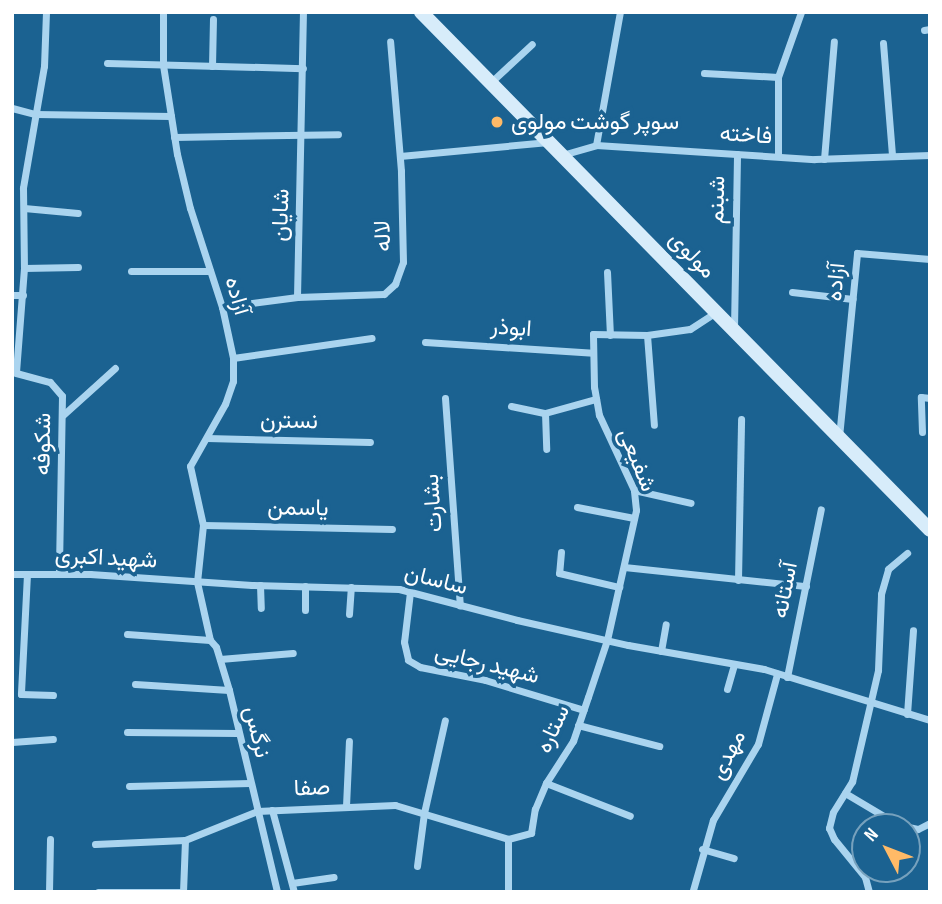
<!DOCTYPE html>
<html>
<head>
<meta charset="utf-8">
<style>
	body { margin:0 }
	#map { position:relative; width:942px; height:904px; overflow:hidden; background:#1b6291; font-family:"Sofia Sans Condensed",Vazirmatn,sans-serif }
	div>[style] { position:absolute }
	[style*='--x'] { left:calc(var(--x)*1px); top:calc(var(--y)*1px); width:calc(var(--w)*1px); rotate:calc(var(--a)*1deg) }
	.minor>* { height:7px; margin:-3.5px; padding:0 3.5px; transform-origin:3.5px; border-radius:3.5px; background:#aad4ef }
	.secondary>* { height:14px; margin:-7px; padding:0 7px; transform-origin:7px; border-radius:7px; background:#d7ecfa }
	.dots>* { width:19px; height:19px; translate:-50% -50%; box-sizing:border-box; border:4px solid #1b6291; border-radius:50% }
	span { translate:-50% -50%; white-space:nowrap; text-align:center; line-height:1.15; -webkit-text-stroke:7px #1b6291; paint-order:stroke }
	.poi-label { font-size:23px; color:#fff }
	.left { translate:0 -50%; text-align:left }
	.street-label { font-size:23px; color:#fff }
	.frame { position:absolute; inset:0; border:14px solid #fff; pointer-events:none }
	.north { position:absolute; left:851px; top:813px; width:70px; height:70px; box-sizing:border-box; background:#1b6291; border:2px solid #76a1bd; border-radius:50%; rotate:312deg; font-size:19px; font-weight:700; line-height:28px; text-align:center; color:#fff }
	.north::after { content:''; display:block; margin:auto; width:24px; height:32px; background:#ffba67; clip-path:polygon(50% 0,100% 100%,50% 72%,0 100%) }
</style>
</head>
<body>
<div id="map">
	<div class="minor">
		<div style="--x:46;--y:12;--w:54;--a:92.1"></div>
		<div style="--x:44;--y:66;--w:124;--a:99.8"></div>
		<div style="--x:23;--y:188;--w:80;--a:89.3"></div>
		<div style="--x:24;--y:268;--w:105;--a:94.4"></div>
		<div style="--x:16;--y:373;--w:35;--a:15"></div>
		<div style="--x:50;--y:382;--w:18;--a:49"></div>
		<div style="--x:62;--y:396;--w:178;--a:91"></div>
		<div style="--x:163;--y:12;--w:53;--a:90"></div>
		<div style="--x:163;--y:65;--w:90;--a:81.1"></div>
		<div style="--x:177;--y:154;--w:56;--a:76.5"></div>
		<div style="--x:190;--y:208;--w:104;--a:72.1"></div>
		<div style="--x:222;--y:307;--w:52;--a:77.8"></div>
		<div style="--x:233;--y:358;--w:23;--a:90"></div>
		<div style="--x:233;--y:381;--w:24;--a:109"></div>
		<div style="--x:225;--y:404;--w:71;--a:119.4"></div>
		<div style="--x:190;--y:466;--w:60;--a:77.6"></div>
		<div style="--x:203;--y:525;--w:57;--a:96"></div>
		<div style="--x:197;--y:582;--w:59;--a:77.4"></div>
		<div style="--x:210;--y:640;--w:9;--a:49"></div>
		<div style="--x:216;--y:647;--w:45;--a:73.2"></div>
		<div style="--x:229;--y:690;--w:208;--a:76.6"></div>
		<div style="--x:924;--y:30;--w:6;--a:-9"></div>
		<div style="--x:883;--y:43;--w:113;--a:85.4"></div>
		<div style="--x:107;--y:63;--w:196;--a:1.5"></div>
		<div style="--x:212;--y:66;--w:47;--a:-88.8"></div>
		<div style="--x:704;--y:73;--w:74;--a:3.1"></div>
		<div style="--x:490;--y:83;--w:57;--a:-42.9"></div>
		<div style="--x:12;--y:108;--w:24;--a:15"></div>
		<div style="--x:35;--y:114;--w:136;--a:0.8"></div>
		<div style="--x:174;--y:137;--w:164;--a:-1"></div>
		<div style="--x:596;--y:145;--w:135;--a:-79.8"></div>
		<div style="--x:562;--y:155;--w:35;--a:-16"></div>
		<div style="--x:596;--y:145;--w:219;--a:3.7"></div>
		<div style="--x:815;--y:159;--w:115;--a:-2"></div>
		<div style="--x:400;--y:156;--w:149;--a:-5.4"></div>
		<div style="--x:778;--y:156;--w:79;--a:-90"></div>
		<div style="--x:778;--y:77;--w:69;--a:-70.5"></div>
		<div style="--x:824;--y:159;--w:118;--a:-85.2"></div>
		<div style="--x:24;--y:208;--w:54;--a:5.3"></div>
		<div style="--x:24;--y:268;--w:54;--a:-1.1"></div>
		<div style="--x:131;--y:271;--w:79;--a:0"></div>
		<div style="--x:607;--y:272;--w:63;--a:87.3"></div>
		<div style="--x:792;--y:292;--w:61;--a:6.5"></div>
		<div style="--x:12;--y:295;--w:11;--a:0"></div>
		<div style="--x:297;--y:297;--w:285;--a:-88.8"></div>
		<div style="--x:222;--y:307;--w:76;--a:-7.6"></div>
		<div style="--x:297;--y:297;--w:87;--a:-2"></div>
		<div style="--x:384;--y:294;--w:15;--a:-42"></div>
		<div style="--x:395;--y:284;--w:23;--a:-70"></div>
		<div style="--x:403;--y:262;--w:91;--a:-91.3"></div>
		<div style="--x:401;--y:171;--w:130;--a:-94.8"></div>
		<div style="--x:734;--y:328;--w:174;--a:-89"></div>
		<div style="--x:647;--y:335;--w:90;--a:85.6"></div>
		<div style="--x:425;--y:342;--w:168;--a:3.7"></div>
		<div style="--x:233;--y:358;--w:140;--a:-8.2"></div>
		<div style="--x:445;--y:398;--w:208;--a:85.9"></div>
		<div style="--x:511;--y:406;--w:35;--a:12"></div>
		<div style="--x:545;--y:413;--w:53;--a:-15.4"></div>
		<div style="--x:545;--y:413;--w:36;--a:88"></div>
		<div style="--x:63;--y:415;--w:70;--a:-42.1"></div>
		<div style="--x:922;--y:432;--w:35;--a:-92"></div>
		<div style="--x:921;--y:397;--w:9;--a:6"></div>
		<div style="--x:839;--y:437;--w:185;--a:-84.4"></div>
		<div style="--x:857;--y:253;--w:73;--a:4.7"></div>
		<div style="--x:207;--y:438;--w:163;--a:1.4"></div>
		<div style="--x:634;--y:490;--w:58;--a:12.8"></div>
		<div style="--x:577;--y:507;--w:58;--a:10.9"></div>
		<div style="--x:203;--y:525;--w:189;--a:1.2"></div>
		<div style="--x:561;--y:552;--w:21;--a:95"></div>
		<div style="--x:559;--y:573;--w:62;--a:13.1"></div>
		<div style="--x:624;--y:567;--w:183;--a:6"></div>
		<div style="--x:12;--y:574;--w:78;--a:0"></div>
		<div style="--x:90;--y:574;--w:162;--a:3.9"></div>
		<div style="--x:252;--y:585;--w:147;--a:1.6"></div>
		<div style="--x:399;--y:589;--w:122;--a:14.7"></div>
		<div style="--x:517;--y:620;--w:114;--a:12.7"></div>
		<div style="--x:628;--y:645;--w:138;--a:10"></div>
		<div style="--x:764;--y:669;--w:174;--a:17.1"></div>
		<div style="--x:27;--y:574;--w:120;--a:92.9"></div>
		<div style="--x:21;--y:694;--w:32;--a:2"></div>
		<div style="--x:738;--y:580;--w:161;--a:-88.9"></div>
		<div style="--x:260;--y:585;--w:23;--a:88"></div>
		<div style="--x:410;--y:592;--w:50;--a:96.8"></div>
		<div style="--x:404;--y:642;--w:18;--a:77"></div>
		<div style="--x:408;--y:660;--w:14;--a:30"></div>
		<div style="--x:420;--y:667;--w:66;--a:11.3"></div>
		<div style="--x:485;--y:680;--w:103;--a:16.9"></div>
		<div style="--x:305;--y:610;--w:24;--a:-90"></div>
		<div style="--x:349;--y:614;--w:27;--a:-86"></div>
		<div style="--x:127;--y:634;--w:83;--a:4.1"></div>
		<div style="--x:661;--y:651;--w:27;--a:-80"></div>
		<div style="--x:220;--y:659;--w:73;--a:-4.7"></div>
		<div style="--x:787;--y:677;--w:171;--a:-78.6"></div>
		<div style="--x:135;--y:684;--w:94;--a:3.7"></div>
		<div style="--x:727;--y:689;--w:26;--a:-74"></div>
		<div style="--x:907;--y:714;--w:84;--a:-85.9"></div>
		<div style="--x:578;--y:725;--w:84;--a:14.5"></div>
		<div style="--x:127;--y:732;--w:110;--a:0.5"></div>
		<div style="--x:12;--y:742;--w:41;--a:-4.2"></div>
		<div style="--x:546;--y:783;--w:90;--a:21.4"></div>
		<div style="--x:129;--y:786;--w:121;--a:-1.4"></div>
		<div style="--x:845;--y:793;--w:63;--a:30.7"></div>
		<div style="--x:899;--y:825;--w:19;--a:12"></div>
		<div style="--x:918;--y:829;--w:13;--a:-27"></div>
		<div style="--x:346;--y:806;--w:65;--a:-87.4"></div>
		<div style="--x:272;--y:810;--w:85;--a:75"></div>
		<div style="--x:95;--y:844;--w:90;--a:-2.5"></div>
		<div style="--x:185;--y:840;--w:78;--a:-21.9"></div>
		<div style="--x:257;--y:811;--w:138;--a:-2.5"></div>
		<div style="--x:395;--y:805;--w:118;--a:16.7"></div>
		<div style="--x:508;--y:839;--w:24;--a:-15"></div>
		<div style="--x:531;--y:833;--w:24;--a:-81"></div>
		<div style="--x:535;--y:809;--w:28;--a:-67"></div>
		<div style="--x:546;--y:783;--w:50;--a:-57.3"></div>
		<div style="--x:573;--y:741;--w:46;--a:-71.2"></div>
		<div style="--x:588;--y:697;--w:60;--a:-71.6"></div>
		<div style="--x:607;--y:640;--w:133;--a:-77.4"></div>
		<div style="--x:636;--y:510;--w:20;--a:-96"></div>
		<div style="--x:634;--y:490;--w:83;--a:-115"></div>
		<div style="--x:599;--y:415;--w:28;--a:-100"></div>
		<div style="--x:594;--y:387;--w:53;--a:-91.1"></div>
		<div style="--x:593;--y:334;--w:54;--a:1.1"></div>
		<div style="--x:647;--y:335;--w:43;--a:-7.9"></div>
		<div style="--x:690;--y:329;--w:30;--a:-33"></div>
		<div style="--x:702;--y:849;--w:33;--a:16"></div>
		<div style="--x:417;--y:866;--w:53;--a:-82.5"></div>
		<div style="--x:424;--y:813;--w:95;--a:-77.3"></div>
		<div style="--x:292;--y:883;--w:42;--a:-8.1"></div>
		<div style="--x:693;--y:890;--w:73;--a:-74.1"></div>
		<div style="--x:713;--y:820;--w:88;--a:-59.4"></div>
		<div style="--x:758;--y:744;--w:73;--a:-74.8"></div>
		<div style="--x:49;--y:892;--w:53;--a:-88.9"></div>
		<div style="--x:98;--y:892;--w:85;--a:0"></div>
		<div style="--x:183;--y:892;--w:52;--a:-87.8"></div>
		<div style="--x:508;--y:892;--w:53;--a:-90"></div>
		<div style="--x:869;--y:892;--w:16;--a:-105"></div>
		<div style="--x:865;--y:877;--w:49;--a:-129.2"></div>
		<div style="--x:834;--y:839;--w:12;--a:-114"></div>
		<div style="--x:829;--y:828;--w:16;--a:-76"></div>
		<div style="--x:833;--y:812;--w:36;--a:-58"></div>
		<div style="--x:852;--y:782;--w:115;--a:-76.9"></div>
		<div style="--x:878;--y:670;--w:76;--a:-87.7"></div>
		<div style="--x:881;--y:594;--w:26;--a:-74"></div>
		<div style="--x:888;--y:569;--w:25;--a:-40"></div>
	</div>
	<div class="secondary">
		<div style="--x:421;--y:12;--w:726;--a:45.5"></div>
	</div>
	<div class="dots">
		<div style="left:497px;top:122px;background:#ffba67"></div>
	</div>
	<div class="poi-label">
		<span class="left" style="left:511px;top:122px">سوپر گوشت مولوی</span>
	</div>
	<div class="street-label">
		<span style="left:746px;top:135px;rotate:4deg">فاخته</span>
		<span style="left:717px;top:200px;rotate:-89deg">شبنم</span>
		<span style="left:281px;top:215px;rotate:-88deg">شایان</span>
		<span style="left:383px;top:236px;rotate:-92deg">لاله</span>
		<span style="left:692px;top:255px;rotate:46deg">مولوی</span>
		<span style="left:836px;top:282px;rotate:-85deg">آزاده</span>
		<span style="left:237px;top:296px;rotate:74deg">آزاده</span>
		<span style="left:511px;top:328px;rotate:4deg">ابوذر</span>
		<span style="left:289px;top:421px;rotate:1deg">نسترن</span>
		<span style="left:43px;top:444px;rotate:-89deg">شکوفه</span>
		<span style="left:637px;top:460px;rotate:68deg">شفیعی</span>
		<span style="left:433px;top:503px;rotate:-94deg">بشارت</span>
		<span style="left:298px;top:508px;rotate:1deg">یاسمن</span>
		<span style="left:106px;top:558px;rotate:3deg">شهید اکبری</span>
		<span style="left:436px;top:580px;rotate:14deg">ساسان</span>
		<span style="left:785px;top:590px;rotate:-79deg">آستانه</span>
		<span style="left:487px;top:664px;rotate:14deg">شهید رجایی</span>
		<span style="left:553px;top:729px;rotate:-65deg">ستاره</span>
		<span style="left:257px;top:732px;rotate:77deg">نرگس</span>
		<span style="left:728px;top:755px;rotate:-63deg">مهدی</span>
		<span style="left:312px;top:788px;rotate:-2deg">صفا</span>
	</div>
	<div class="frame"></div>
	<div class="north">N</div>
</div>
</body>
</html>
